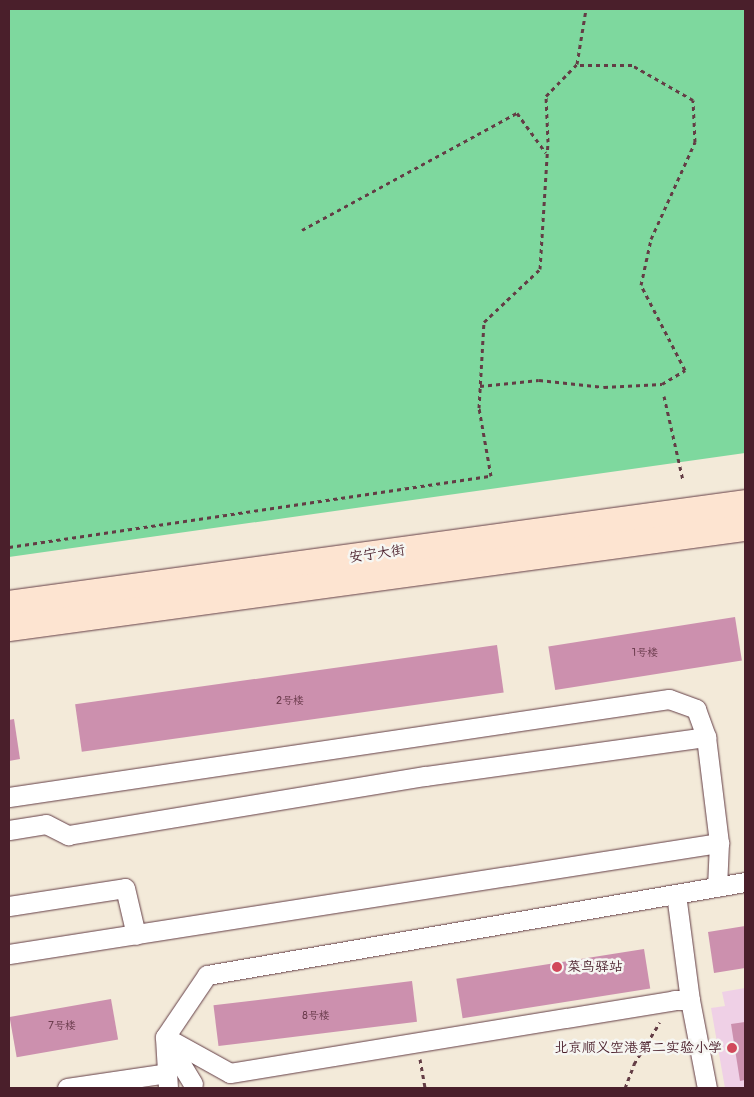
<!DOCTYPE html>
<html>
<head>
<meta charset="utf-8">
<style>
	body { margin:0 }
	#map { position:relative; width:754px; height:1097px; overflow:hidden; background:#f3ead9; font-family:Pangolin,"LXGW WenKai TC",sans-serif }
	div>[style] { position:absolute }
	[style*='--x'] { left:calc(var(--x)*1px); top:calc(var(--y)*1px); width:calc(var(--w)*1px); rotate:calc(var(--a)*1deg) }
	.built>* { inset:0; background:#efd0e6 }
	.green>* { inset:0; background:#7ed89e }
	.building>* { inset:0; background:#cc90ae; transform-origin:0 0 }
	.path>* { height:3px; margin-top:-1.5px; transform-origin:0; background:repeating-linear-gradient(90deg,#633d45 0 4px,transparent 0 8px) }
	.roads { filter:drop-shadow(0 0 1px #633d45) drop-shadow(0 0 1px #633d45) }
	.street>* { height:19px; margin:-9.5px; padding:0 9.5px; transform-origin:9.5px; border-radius:9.5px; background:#fff }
	.secondary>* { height:26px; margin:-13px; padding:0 13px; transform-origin:13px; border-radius:13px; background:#fde4d1 }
	.dots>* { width:14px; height:14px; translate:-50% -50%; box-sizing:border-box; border:2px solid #f6f6f2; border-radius:50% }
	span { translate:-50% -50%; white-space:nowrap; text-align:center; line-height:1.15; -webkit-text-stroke:5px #f6f6f2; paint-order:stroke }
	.number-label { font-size:11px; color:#6a3b4c }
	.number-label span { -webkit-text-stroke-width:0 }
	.street-label { font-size:14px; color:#4a1f2b }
	.poi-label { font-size:14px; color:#4a1f2b }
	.left { translate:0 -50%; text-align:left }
	.right { translate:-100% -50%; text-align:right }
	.frame { position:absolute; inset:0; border:10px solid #4a1f2b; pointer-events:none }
</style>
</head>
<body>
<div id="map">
	<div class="built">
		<div style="clip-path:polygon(745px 988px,745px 1088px,725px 1088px,711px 1008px,725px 1006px,722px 992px)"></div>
	</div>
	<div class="green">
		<div style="clip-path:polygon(9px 9px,745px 9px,745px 453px,9px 557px)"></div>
	</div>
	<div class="building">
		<div style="left:735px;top:617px;width:44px;height:189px;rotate:81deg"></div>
		<div style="left:497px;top:645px;width:48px;height:426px;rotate:82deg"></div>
		<div style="clip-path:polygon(14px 719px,20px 759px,9px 761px,9px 720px)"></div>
		<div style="clip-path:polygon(745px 926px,745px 968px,714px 973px,708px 932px)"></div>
		<div style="left:644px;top:949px;width:40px;height:190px;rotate:81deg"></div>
		<div style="left:412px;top:981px;width:41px;height:200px;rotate:83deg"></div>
		<div style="left:111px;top:999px;width:41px;height:103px;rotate:80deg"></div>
		<div style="clip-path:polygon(745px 1022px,745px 1080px,740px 1081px,731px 1024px)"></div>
	</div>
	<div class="path">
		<div style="--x:302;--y:230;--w:245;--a:-28.6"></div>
		<div style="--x:517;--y:113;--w:49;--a:54.1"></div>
		<div style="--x:480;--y:386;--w:59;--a:-5.8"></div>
		<div style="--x:539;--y:380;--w:65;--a:6.1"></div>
		<div style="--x:604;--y:387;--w:58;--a:-3"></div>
		<div style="--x:662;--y:384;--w:27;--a:-31"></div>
		<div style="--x:685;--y:370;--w:96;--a:-117.4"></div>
		<div style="--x:641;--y:285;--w:47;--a:-77.7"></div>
		<div style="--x:651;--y:239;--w:107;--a:-65.6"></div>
		<div style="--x:695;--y:142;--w:42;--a:-92.7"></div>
		<div style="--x:693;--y:100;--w:70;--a:-150.2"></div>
		<div style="--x:632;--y:65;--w:57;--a:180"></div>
		<div style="--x:664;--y:396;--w:86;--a:77.3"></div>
		<div style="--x:9;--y:547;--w:487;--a:-8.4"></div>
		<div style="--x:491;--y:476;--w:69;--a:-100"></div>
		<div style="--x:479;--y:408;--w:86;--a:-86.7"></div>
		<div style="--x:484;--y:322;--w:77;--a:-43.4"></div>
		<div style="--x:540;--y:269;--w:127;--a:-86.4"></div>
		<div style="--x:548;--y:142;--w:46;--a:-92.5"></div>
		<div style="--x:546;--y:96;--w:45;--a:-45.9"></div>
		<div style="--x:577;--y:64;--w:56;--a:-80.7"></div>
		<div style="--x:420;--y:1059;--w:29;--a:80"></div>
		<div style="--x:625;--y:1088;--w:26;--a:-69"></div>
		<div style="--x:634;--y:1064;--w:49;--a:-58.2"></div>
	</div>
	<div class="roads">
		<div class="street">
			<div style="--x:9;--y:797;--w:667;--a:-8.45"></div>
			<div style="--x:669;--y:699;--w:29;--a:20"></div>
			<div style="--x:696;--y:709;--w:30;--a:70"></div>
			<div style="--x:706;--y:737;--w:107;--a:83"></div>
			<div style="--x:719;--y:843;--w:44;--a:92.6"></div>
			<div style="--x:9;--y:830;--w:37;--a:-9"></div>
			<div style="--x:46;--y:824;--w:25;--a:27"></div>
			<div style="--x:68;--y:835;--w:362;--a:-9.4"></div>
			<div style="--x:425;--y:776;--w:284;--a:-7.9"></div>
			<div style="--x:676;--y:894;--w:107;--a:82.5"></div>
			<div style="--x:690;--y:1000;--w:90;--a:79.1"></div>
			<div style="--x:9;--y:906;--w:117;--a:-8.8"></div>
			<div style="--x:125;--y:888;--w:48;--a:76.8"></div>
			<div style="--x:9;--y:954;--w:719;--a:-8.89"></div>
			<div style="--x:165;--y:1037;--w:74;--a:29"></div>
			<div style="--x:230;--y:1073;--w:450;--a:-9.3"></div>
			<div style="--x:674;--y:1000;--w:16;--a:0"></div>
			<div style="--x:167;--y:1041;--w:50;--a:58.8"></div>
			<div style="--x:67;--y:1088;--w:101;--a:-8.5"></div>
			<div style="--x:168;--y:1088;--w:51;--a:-93.4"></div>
			<div style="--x:165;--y:1037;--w:75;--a:-55.9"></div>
			<div style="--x:207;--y:975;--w:546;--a:-9.81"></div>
		</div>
		<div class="secondary">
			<div style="--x:9;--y:604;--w:743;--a:-7.81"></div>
			<div style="--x:9;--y:628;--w:743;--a:-7.74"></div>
		</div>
	</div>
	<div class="dots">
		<div style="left:557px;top:967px;background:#d1495b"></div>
		<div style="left:732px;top:1048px;background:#d1495b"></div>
	</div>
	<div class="number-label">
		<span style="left:645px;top:653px">1号楼</span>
		<span style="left:290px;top:701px">2号楼</span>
		<span style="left:316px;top:1016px">8号楼</span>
		<span style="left:62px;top:1026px">7号楼</span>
	</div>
	<div class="street-label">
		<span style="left:377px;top:554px;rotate:-8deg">安宁大街</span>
	</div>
	<div class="poi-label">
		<span class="left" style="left:567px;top:967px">菜鸟驿站</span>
		<span class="right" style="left:722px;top:1048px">北京顺义空港第二实验小学</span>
	</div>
	<div class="frame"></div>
</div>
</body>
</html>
